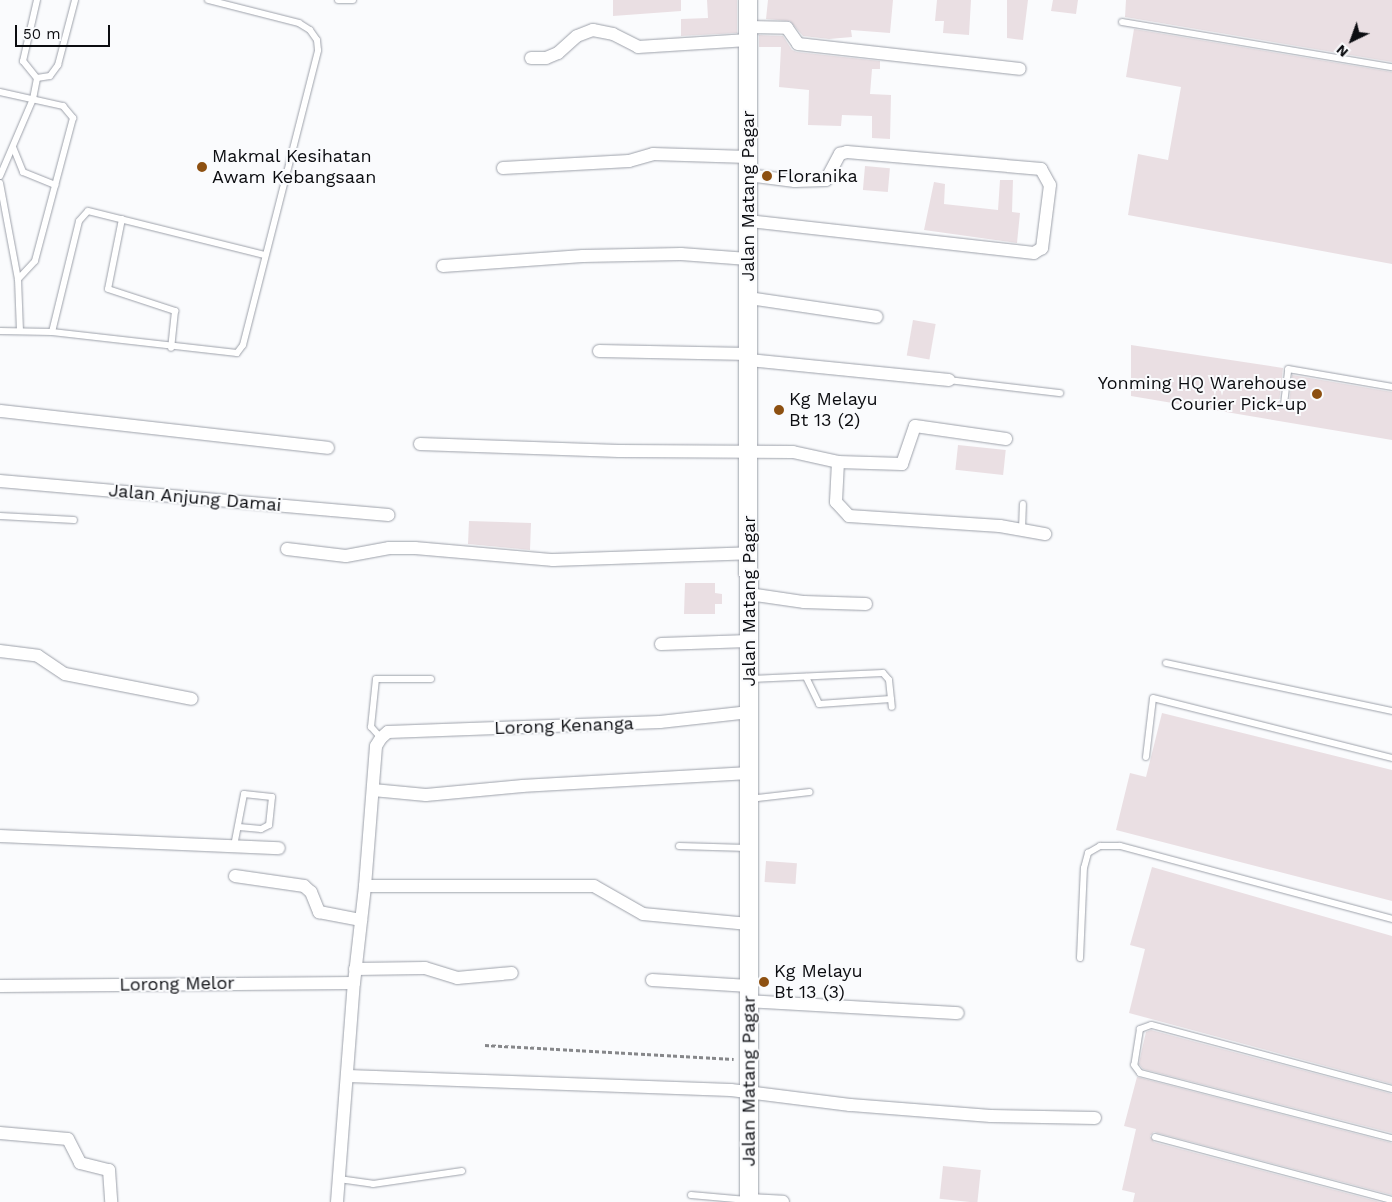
<!DOCTYPE html>
<html>
<head>
<meta charset="utf-8">
<style>
	body { margin:0 }
	#map { position:relative; width:1392px; height:1202px; overflow:hidden; background:#fafbfd; font-family:"Work Sans",sans-serif }
	div>[style] { position:absolute }
	[style*='--x'] { left:calc(var(--x)*1px); top:calc(var(--y)*1px); width:calc(var(--w)*1px); rotate:calc(var(--a)*1deg) }
	.building>* { inset:0; background:#eadfe3; transform-origin:0 0 }
	.path>* { height:2.5px; margin-top:-1.25px; transform-origin:0; background:repeating-linear-gradient(90deg,#86878a 0 4px,transparent 0 6.5px) }
	.roads { filter:drop-shadow(0 0 1px #9da1aa) drop-shadow(0 0 1px #9da1aa) }
	.service>* { height:6px; margin:-3px; padding:0 3px; transform-origin:3px; border-radius:3px; background:#fff }
	.minor>* { height:12px; margin:-6px; padding:0 6px; transform-origin:6px; border-radius:6px; background:#fff }
	.secondary>* { height:18px; margin:-9px; padding:0 9px; transform-origin:9px; border-radius:9px; background:#fff }
	.dots>* { width:14px; height:14px; translate:-50% -50%; box-sizing:border-box; border:2px solid #fafbfd; border-radius:50% }
	span { translate:-50% -50%; white-space:nowrap; text-align:center; line-height:1.15; -webkit-text-stroke:4px #fafbfd; paint-order:stroke }
	.poi-label { font-size:18px; color:#0c0d11 }
	.left { translate:0 -50%; text-align:left }
	.right { translate:-100% -50%; text-align:right }
	.street-label { font-size:18px; color:#0c0d11 }
	.north { position:absolute; left:1327px; top:15px; width:50px; height:50px; -webkit-text-stroke:4px #fafbfd; paint-order:stroke; rotate:222deg; font-size:14px; font-weight:700; line-height:20px; text-align:center; color:#0c0d11 }
	.north::after { content:''; display:block; margin:auto; width:18px; height:22px; background:#0c0d11; clip-path:polygon(50% 0,100% 100%,50% 72%,0 100%) }
	.scale { position:absolute; left:15px; top:25px; width:95px; height:22px; box-sizing:border-box; border:2px solid #0c0d11; border-top:0; padding-left:6px; font-size:15px; line-height:18px; white-space:nowrap; color:#0c0d11; -webkit-text-stroke:4px #fafbfd; paint-order:stroke }
</style>
</head>
<body>
<div id="map">
	<div class="building">
		<div style="clip-path:polygon(613px 0,681px 0,681px 11px,613px 16px)"></div>
		<div style="clip-path:polygon(707px 0,737px 0,737px 33px,681px 36px,681px 19px,708px 18px)"></div>
		<div style="clip-path:polygon(768px 0,893px 0,890px 33px,851px 30px,852px 37px,829px 39px,803px 36px,790px 21px,766px 19px)"></div>
		<div style="clip-path:polygon(937px 0,971px 0,969px 35px,943px 33px,944px 21px,935px 21px)"></div>
		<div style="clip-path:polygon(1007px 0,1028px 0,1023px 40px,1007px 38px)"></div>
		<div style="clip-path:polygon(1053px 0,1078px 0,1076px 14px,1051px 11px)"></div>
		<div style="clip-path:polygon(1126px 0,1392px 0,1392px 62px,1125px 17px)"></div>
		<div style="clip-path:polygon(1134px 29px,1392px 72px,1392px 264px,1128px 215px,1138px 154px,1168px 160px,1181px 87px,1126px 77px)"></div>
		<div style="clip-path:polygon(759px 35px,783px 36px,792px 50px,797px 52px,880px 61px,880px 69px,872px 69px,870px 94px,891px 95px,890px 139px,872px 138px,872px 116px,842px 115px,841px 126px,808px 125px,809px 90px,779px 87px,781px 47px,759px 47px)"></div>
		<div style="left:865px;top:166px;width:25px;height:24px;rotate:5deg"></div>
		<div style="clip-path:polygon(1000px 180px,1013px 180px,1012px 212px,1020px 213px,1017px 243px,924px 230px,934px 182px,945px 184px,944px 204px,998px 210px)"></div>
		<div style="left:913px;top:320px;width:23px;height:36px;rotate:10deg"></div>
		<div style="clip-path:polygon(1131px 345px,1283px 368px,1279px 403px,1283px 409px,1289px 405px,1292px 375px,1392px 392px,1392px 440px,1131px 396px)"></div>
		<div style="left:958px;top:445px;width:48px;height:25px;rotate:6deg"></div>
		<div style="clip-path:polygon(469px 521px,531px 523px,530px 550px,468px 544px)"></div>
		<div style="clip-path:polygon(685px 583px,715px 583px,715px 593px,722px 594px,722px 604px,715px 604px,715px 614px,684px 614px)"></div>
		<div style="clip-path:polygon(1162px 713px,1392px 770px,1392px 901px,1116px 830px,1130px 773px,1146px 777px)"></div>
		<div style="left:766px;top:861px;width:31px;height:21px;rotate:4deg"></div>
		<div style="clip-path:polygon(1152px 867px,1392px 936px,1392px 1084px,1129px 1013px,1145px 949px,1130px 945px)"></div>
		<div style="clip-path:polygon(1151px 1030px,1392px 1094px,1392px 1133px,1143px 1069px,1139px 1064px,1142px 1049px,1146px 1032px)"></div>
		<div style="clip-path:polygon(1137px 1077px,1392px 1143px,1392px 1195px,1154px 1132px,1150px 1136px,1154px 1142px,1380px 1202px,1133px 1202px,1135px 1193px,1122px 1190px,1136px 1129px,1124px 1126px)"></div>
		<div style="left:943px;top:1166px;width:38px;height:33px;rotate:6deg"></div>
	</div>
	<div class="path">
		<div style="--x:485;--y:1045;--w:249;--a:3.2"></div>
	</div>
	<div class="roads">
		<div class="service">
			<div style="--x:37;--y:0;--w:63;--a:102.9"></div>
			<div style="--x:23;--y:61;--w:22;--a:51"></div>
			<div style="--x:37;--y:78;--w:13;--a:-9"></div>
			<div style="--x:50;--y:76;--w:14;--a:-54"></div>
			<div style="--x:58;--y:65;--w:67;--a:-75.3"></div>
			<div style="--x:338;--y:0;--w:15;--a:0"></div>
			<div style="--x:1122;--y:22;--w:274;--a:9.5"></div>
			<div style="--x:0;--y:92;--w:65;--a:12.5"></div>
			<div style="--x:63;--y:106;--w:16;--a:50"></div>
			<div style="--x:73;--y:118;--w:148;--a:104.9"></div>
			<div style="--x:35;--y:261;--w:25;--a:133"></div>
			<div style="--x:13;--y:147;--w:27;--a:68"></div>
			<div style="--x:23;--y:172;--w:35;--a:22"></div>
			<div style="--x:0;--y:176;--w:84;--a:-66.8"></div>
			<div style="--x:33;--y:99;--w:21;--a:-79"></div>
			<div style="--x:0;--y:183;--w:98;--a:79.4"></div>
			<div style="--x:18;--y:279;--w:52;--a:87.8"></div>
			<div style="--x:122;--y:219;--w:71;--a:101.3"></div>
			<div style="--x:108;--y:289;--w:71;--a:18.2"></div>
			<div style="--x:175;--y:311;--w:37;--a:96"></div>
			<div style="--x:0;--y:331;--w:52;--a:1.1"></div>
			<div style="--x:52;--y:332;--w:186;--a:6.5"></div>
			<div style="--x:237;--y:353;--w:10;--a:-53"></div>
			<div style="--x:243;--y:345;--w:304;--a:-75.7"></div>
			<div style="--x:318;--y:50;--w:10;--a:-96"></div>
			<div style="--x:317;--y:40;--w:12;--a:-125"></div>
			<div style="--x:310;--y:30;--w:13;--a:-148"></div>
			<div style="--x:299;--y:23;--w:94;--a:-165.8"></div>
			<div style="--x:52;--y:332;--w:114;--a:-76.3"></div>
			<div style="--x:79;--y:221;--w:13;--a:-48"></div>
			<div style="--x:88;--y:211;--w:182;--a:14"></div>
			<div style="--x:949;--y:380;--w:112;--a:6.7"></div>
			<div style="--x:1284;--y:404;--w:35;--a:-83"></div>
			<div style="--x:1288;--y:369;--w:106;--a:9.8"></div>
			<div style="--x:0;--y:516;--w:74;--a:3.1"></div>
			<div style="--x:1022;--y:530;--w:26;--a:-88"></div>
			<div style="--x:1166;--y:663;--w:231;--a:12"></div>
			<div style="--x:806;--y:677;--w:30;--a:64"></div>
			<div style="--x:819;--y:704;--w:72;--a:-4"></div>
			<div style="--x:751;--y:679;--w:132;--a:-2.6"></div>
			<div style="--x:883;--y:673;--w:9;--a:49"></div>
			<div style="--x:889;--y:680;--w:27;--a:84"></div>
			<div style="--x:381;--y:738;--w:15;--a:-132"></div>
			<div style="--x:371;--y:727;--w:48;--a:-84.1"></div>
			<div style="--x:376;--y:679;--w:55;--a:0"></div>
			<div style="--x:1146;--y:757;--w:59;--a:-83.2"></div>
			<div style="--x:1153;--y:698;--w:246;--a:14.1"></div>
			<div style="--x:749;--y:799;--w:61;--a:-6.5"></div>
			<div style="--x:234;--y:846;--w:53;--a:-79.1"></div>
			<div style="--x:244;--y:794;--w:28;--a:6"></div>
			<div style="--x:272;--y:797;--w:28;--a:96"></div>
			<div style="--x:269;--y:825;--w:9;--a:153"></div>
			<div style="--x:261;--y:829;--w:22;--a:-175"></div>
			<div style="--x:679;--y:846;--w:68;--a:1.7"></div>
			<div style="--x:1080;--y:958;--w:90;--a:-87.5"></div>
			<div style="--x:1084;--y:868;--w:16;--a:-75"></div>
			<div style="--x:1088;--y:853;--w:14;--a:-30"></div>
			<div style="--x:1100;--y:846;--w:20;--a:0"></div>
			<div style="--x:1120;--y:846;--w:282;--a:15"></div>
			<div style="--x:1392;--y:1089;--w:249;--a:-165.1"></div>
			<div style="--x:1151;--y:1025;--w:12;--a:160"></div>
			<div style="--x:1140;--y:1029;--w:36;--a:99"></div>
			<div style="--x:1134;--y:1065;--w:10;--a:53"></div>
			<div style="--x:1140;--y:1073;--w:260;--a:14.5"></div>
			<div style="--x:1155;--y:1137;--w:245;--a:14.9"></div>
			<div style="--x:339;--y:1179;--w:34;--a:8"></div>
			<div style="--x:373;--y:1184;--w:90;--a:-8.3"></div>
			<div style="--x:691;--y:1195;--w:56;--a:5.1"></div>
		</div>
		<div class="minor">
			<div style="--x:748;--y:27;--w:39;--a:1"></div>
			<div style="--x:787;--y:28;--w:19;--a:55"></div>
			<div style="--x:798;--y:44;--w:223;--a:6.4"></div>
			<div style="--x:531;--y:58;--w:15;--a:0"></div>
			<div style="--x:546;--y:58;--w:13;--a:-23"></div>
			<div style="--x:558;--y:53;--w:25;--a:-42"></div>
			<div style="--x:577;--y:36;--w:17;--a:-21"></div>
			<div style="--x:593;--y:30;--w:20;--a:11"></div>
			<div style="--x:613;--y:34;--w:28;--a:27"></div>
			<div style="--x:638;--y:47;--w:110;--a:-3.6"></div>
			<div style="--x:503;--y:168;--w:126;--a:-3.2"></div>
			<div style="--x:629;--y:161;--w:25;--a:-16"></div>
			<div style="--x:653;--y:154;--w:95;--a:1.8"></div>
			<div style="--x:748;--y:175;--w:47;--a:7.3"></div>
			<div style="--x:795;--y:181;--w:31;--a:-2"></div>
			<div style="--x:826;--y:180;--w:30;--a:-62"></div>
			<div style="--x:840;--y:154;--w:7;--a:-16"></div>
			<div style="--x:847;--y:152;--w:195;--a:5"></div>
			<div style="--x:1041;--y:169;--w:18;--a:61"></div>
			<div style="--x:1050;--y:185;--w:64;--a:97.2"></div>
			<div style="--x:1042;--y:248;--w:9;--a:148"></div>
			<div style="--x:1034;--y:253;--w:288;--a:-173.6"></div>
			<div style="--x:443;--y:266;--w:140;--a:-4.1"></div>
			<div style="--x:583;--y:256;--w:98;--a:-1.2"></div>
			<div style="--x:681;--y:254;--w:67;--a:4.3"></div>
			<div style="--x:749;--y:298;--w:129;--a:8.4"></div>
			<div style="--x:599;--y:351;--w:150;--a:1.1"></div>
			<div style="--x:749;--y:360;--w:201;--a:5.7"></div>
			<div style="--x:0;--y:411;--w:330;--a:6.4"></div>
			<div style="--x:420;--y:444;--w:199;--a:2"></div>
			<div style="--x:619;--y:451;--w:174;--a:0.3"></div>
			<div style="--x:793;--y:452;--w:46;--a:12.5"></div>
			<div style="--x:838;--y:462;--w:64;--a:1.8"></div>
			<div style="--x:902;--y:464;--w:40;--a:-71.1"></div>
			<div style="--x:915;--y:426;--w:92;--a:8.1"></div>
			<div style="--x:838;--y:462;--w:40;--a:92.9"></div>
			<div style="--x:836;--y:502;--w:19;--a:47"></div>
			<div style="--x:849;--y:516;--w:151;--a:3.8"></div>
			<div style="--x:1000;--y:526;--w:46;--a:10.1"></div>
			<div style="--x:0;--y:481;--w:390;--a:5"></div>
			<div style="--x:287;--y:549;--w:59;--a:6.8"></div>
			<div style="--x:346;--y:556;--w:44;--a:-10.5"></div>
			<div style="--x:389;--y:548;--w:26;--a:0"></div>
			<div style="--x:415;--y:548;--w:139;--a:5"></div>
			<div style="--x:553;--y:560;--w:196;--a:-2"></div>
			<div style="--x:749;--y:594;--w:56;--a:8.3"></div>
			<div style="--x:804;--y:602;--w:62;--a:1.8"></div>
			<div style="--x:661;--y:644;--w:88;--a:-2"></div>
			<div style="--x:0;--y:651;--w:38;--a:7"></div>
			<div style="--x:38;--y:656;--w:32;--a:34"></div>
			<div style="--x:65;--y:674;--w:129;--a:11.1"></div>
			<div style="--x:373;--y:790;--w:53;--a:5.4"></div>
			<div style="--x:426;--y:795;--w:97;--a:-5.3"></div>
			<div style="--x:523;--y:786;--w:225;--a:-3.3"></div>
			<div style="--x:0;--y:836;--w:279;--a:2.5"></div>
			<div style="--x:235;--y:876;--w:70;--a:8.2"></div>
			<div style="--x:304;--y:886;--w:9;--a:41"></div>
			<div style="--x:311;--y:892;--w:22;--a:68"></div>
			<div style="--x:319;--y:912;--w:43;--a:10.8"></div>
			<div style="--x:365;--y:886;--w:229;--a:0"></div>
			<div style="--x:594;--y:886;--w:56;--a:29.7"></div>
			<div style="--x:643;--y:914;--w:106;--a:5.4"></div>
			<div style="--x:355;--y:969;--w:70;--a:-0.8"></div>
			<div style="--x:425;--y:968;--w:34;--a:17"></div>
			<div style="--x:457;--y:978;--w:55;--a:-5.2"></div>
			<div style="--x:652;--y:980;--w:97;--a:3.5"></div>
			<div style="--x:0;--y:986;--w:354;--a:-0.5"></div>
			<div style="--x:748;--y:1001;--w:210;--a:3.3"></div>
			<div style="--x:348;--y:1076;--w:383;--a:2.1"></div>
			<div style="--x:731;--y:1090;--w:120;--a:7.2"></div>
			<div style="--x:850;--y:1105;--w:141;--a:4.5"></div>
			<div style="--x:991;--y:1116;--w:104;--a:1.1"></div>
			<div style="--x:0;--y:1133;--w:68;--a:5"></div>
			<div style="--x:68;--y:1139;--w:27;--a:63"></div>
			<div style="--x:80;--y:1163;--w:30;--a:14"></div>
			<div style="--x:109;--y:1170;--w:32;--a:86"></div>
			<div style="--x:749;--y:1200;--w:34;--a:3"></div>
			<div style="--x:337;--y:1202;--w:220;--a:-85.6"></div>
			<div style="--x:354;--y:983;--w:98;--a:-83.5"></div>
			<div style="--x:365;--y:886;--w:140;--a:-85.5"></div>
			<div style="--x:376;--y:746;--w:9;--a:-58"></div>
			<div style="--x:381;--y:738;--w:9;--a:-41"></div>
			<div style="--x:388;--y:732;--w:272;--a:-2.1"></div>
			<div style="--x:660;--y:722;--w:90;--a:-6.4"></div>
		</div>
		<div class="secondary">
			<div style="--x:748;--y:0;--w:1202;--a:89.95"></div>
		</div>
	</div>
	<div class="dots">
		<div style="left:202px;top:167px;background:#8d5011"></div>
		<div style="left:767px;top:176px;background:#8d5011"></div>
		<div style="left:1317px;top:394px;background:#8d5011"></div>
		<div style="left:779px;top:410px;background:#8d5011"></div>
		<div style="left:764px;top:982px;background:#8d5011"></div>
	</div>
	<div class="poi-label">
		<span class="left" style="left:212px;top:167px">Makmal Kesihatan<br>Awam Kebangsaan</span>
		<span class="left" style="left:777px;top:176px">Floranika</span>
		<span class="right" style="left:1307px;top:394px">Yonming HQ Warehouse<br>Courier Pick-up</span>
		<span class="left" style="left:789px;top:410px">Kg Melayu<br>Bt 13 (2)</span>
		<span class="left" style="left:774px;top:982px">Kg Melayu<br>Bt 13 (3)</span>
	</div>
	<div class="street-label">
		<span style="left:748px;top:196px;rotate:-90deg">Jalan Matang Pagar</span>
		<span style="left:195px;top:498px;rotate:5deg">Jalan Anjung Damai</span>
		<span style="left:749px;top:601px;rotate:-90deg">Jalan Matang Pagar</span>
		<span style="left:564px;top:726px;rotate:-2deg">Lorong Kenanga</span>
		<span style="left:177px;top:984px;rotate:-1deg">Lorong Melor</span>
		<span style="left:749px;top:1081px;rotate:-90deg">Jalan Matang Pagar</span>
	</div>
	<div class="north">N</div>
	<div class="scale">50 m</div>
</div>
</body>
</html>
